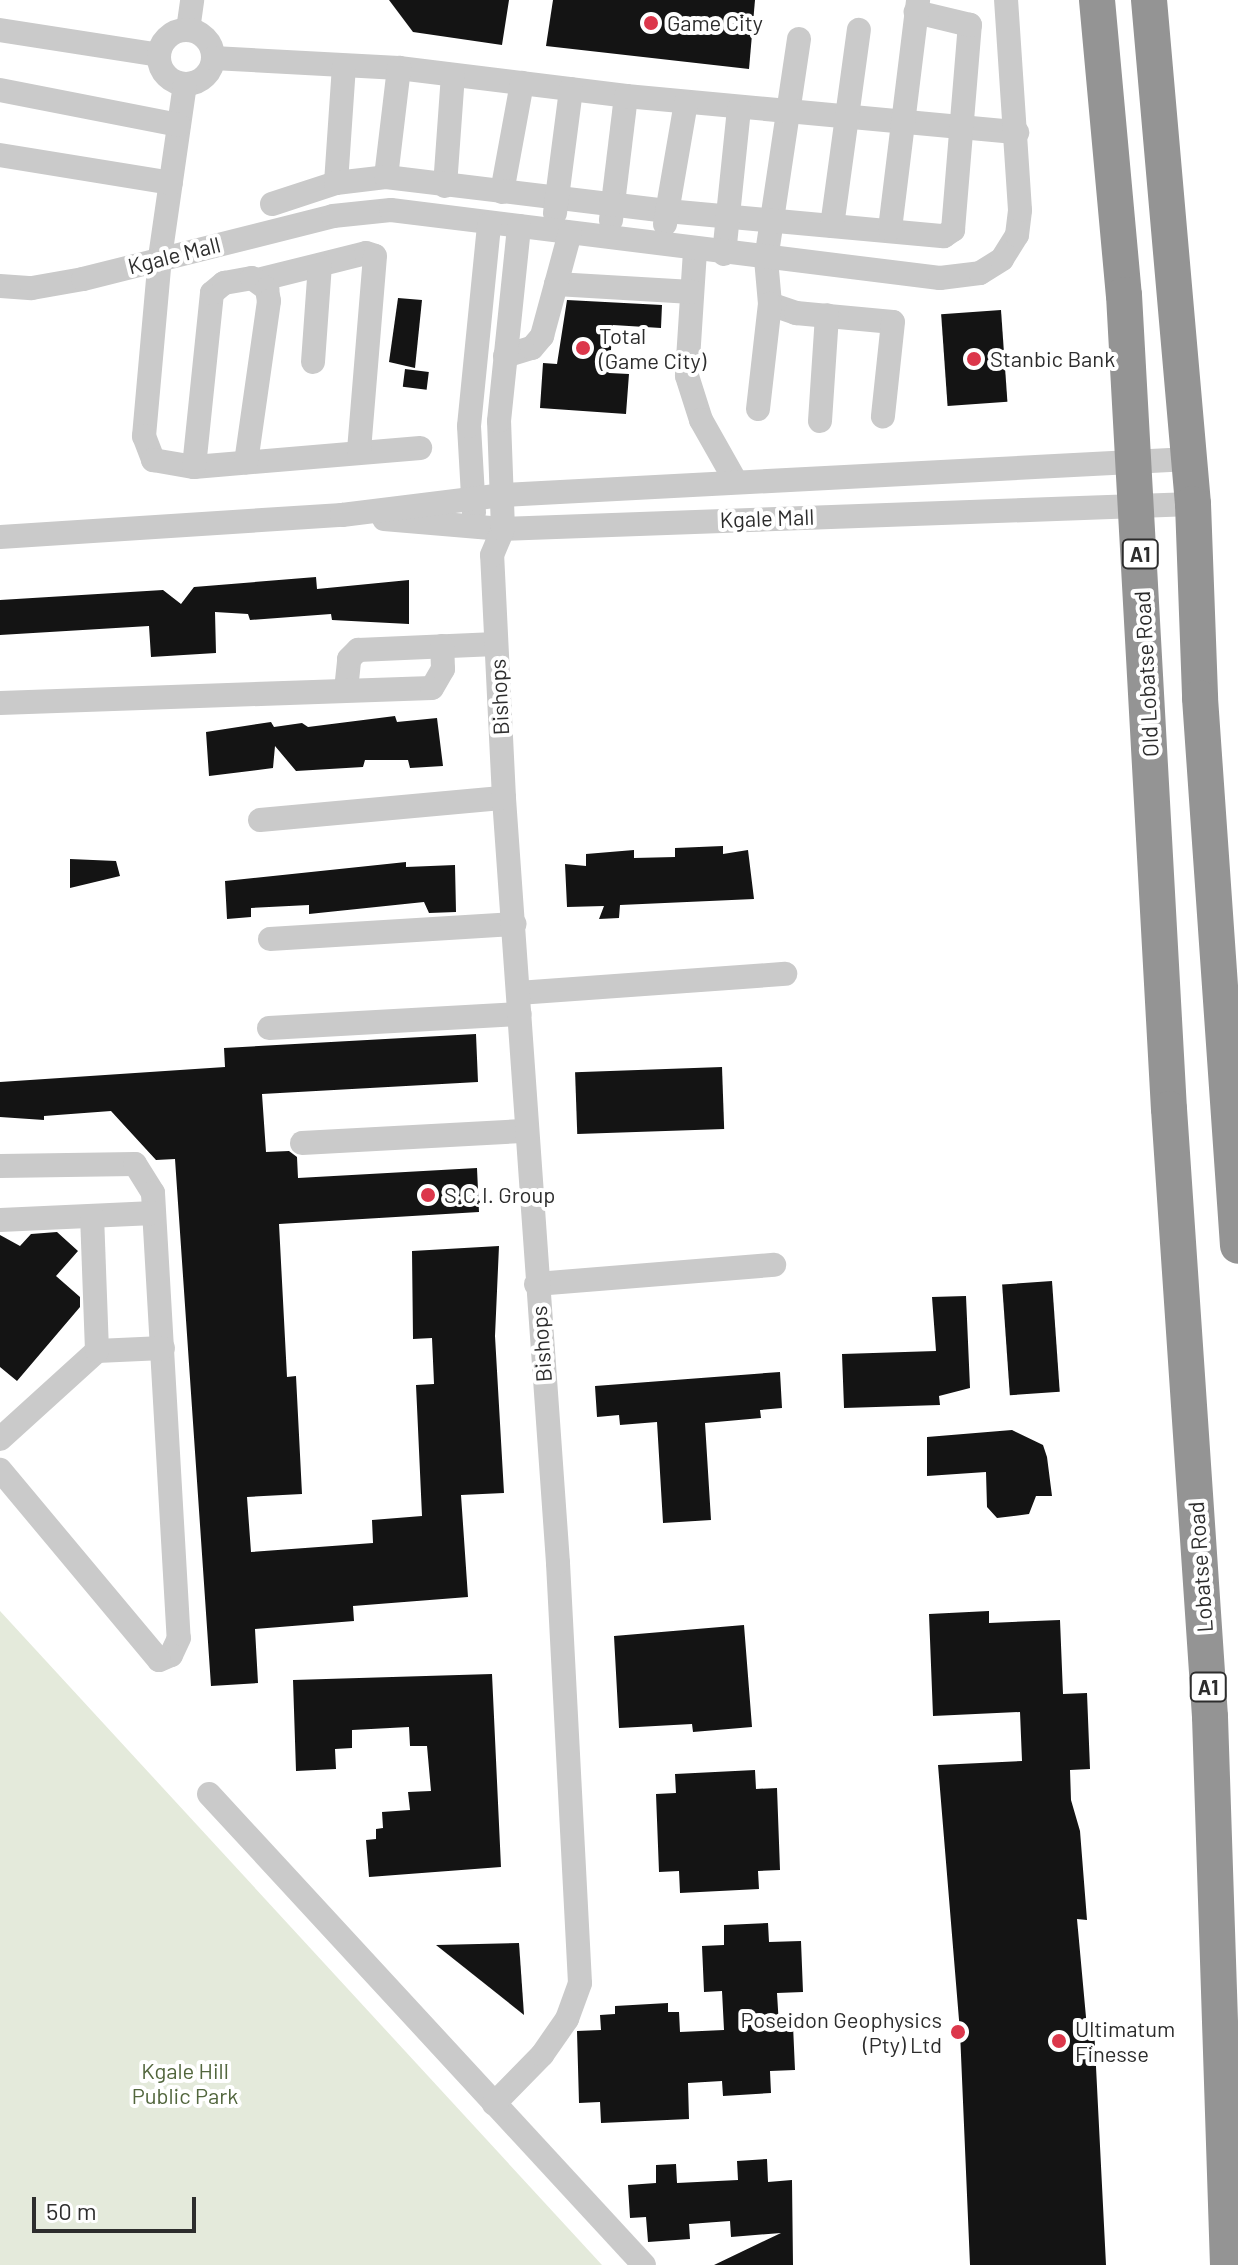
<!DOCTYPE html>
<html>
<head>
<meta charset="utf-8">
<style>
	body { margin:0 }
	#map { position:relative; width:1238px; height:2265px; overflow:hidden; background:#fff; font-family:Barlow,sans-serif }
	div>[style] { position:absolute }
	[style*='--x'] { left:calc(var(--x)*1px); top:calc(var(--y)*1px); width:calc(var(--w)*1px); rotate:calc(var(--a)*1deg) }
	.green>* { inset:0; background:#e4eadb }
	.building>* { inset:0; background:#141414; transform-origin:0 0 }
	.minor>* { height:24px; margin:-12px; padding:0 12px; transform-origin:12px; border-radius:12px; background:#cacaca }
	.minor>.ring { margin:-12px; padding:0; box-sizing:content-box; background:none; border:24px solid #cacaca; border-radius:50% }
	.highway>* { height:36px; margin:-18px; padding:0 18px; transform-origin:18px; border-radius:18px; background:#949494 }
	.dots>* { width:22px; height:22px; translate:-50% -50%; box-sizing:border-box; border:4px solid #fff; border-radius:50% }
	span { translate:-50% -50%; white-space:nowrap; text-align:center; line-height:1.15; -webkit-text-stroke:8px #fff; paint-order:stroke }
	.shield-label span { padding:2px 6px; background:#fff; border:2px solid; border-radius:6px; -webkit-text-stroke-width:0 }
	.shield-label { font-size:20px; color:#2d2d2d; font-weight:700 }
	.poi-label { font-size:22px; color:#2d2d2d }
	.left { translate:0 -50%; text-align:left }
	.right { translate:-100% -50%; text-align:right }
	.street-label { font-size:22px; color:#2d2d2d }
	.park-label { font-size:22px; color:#52663d }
	.scale { position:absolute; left:32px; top:2197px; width:164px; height:36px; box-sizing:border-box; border:4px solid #2d2d2d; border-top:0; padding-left:10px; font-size:24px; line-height:28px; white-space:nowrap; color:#2d2d2d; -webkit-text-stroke:6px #fff; paint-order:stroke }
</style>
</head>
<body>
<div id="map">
	<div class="green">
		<div style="clip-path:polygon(0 1611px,602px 2265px,0 2265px)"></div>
	</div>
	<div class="building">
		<div style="clip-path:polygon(389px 0,509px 0,502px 45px,413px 32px)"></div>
		<div style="clip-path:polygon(553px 0,755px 0,749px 69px,546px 46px)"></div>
		<div style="clip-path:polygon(398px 298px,422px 300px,415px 368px,389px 362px)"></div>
		<div style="clip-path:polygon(567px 300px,662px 305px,661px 328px,613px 325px,609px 373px,629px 374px,626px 414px,540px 408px,543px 363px,557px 364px)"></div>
		<div style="left:1001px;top:310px;width:92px;height:60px;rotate:86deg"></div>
		<div style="left:405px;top:369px;width:24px;height:18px;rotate:7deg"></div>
		<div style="clip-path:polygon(316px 577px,317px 589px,409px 580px,409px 624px,332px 620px,331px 614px,250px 620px,248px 614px,215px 612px,216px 653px,151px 657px,149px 626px,0 635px,0 600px,163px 590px,181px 604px,194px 587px)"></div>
		<div style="clip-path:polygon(395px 716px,397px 722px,437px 718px,443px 766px,410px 768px,408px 760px,365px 760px,363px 767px,296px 771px,275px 746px,273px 768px,209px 776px,206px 732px,271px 722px,274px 727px,302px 723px,308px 727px)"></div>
		<div style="clip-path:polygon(723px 846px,723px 854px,748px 850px,754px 899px,620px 905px,619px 918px,599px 919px,604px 906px,567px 907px,565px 864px,586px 866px,586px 854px,634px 850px,634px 858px,675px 857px,675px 848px)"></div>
		<div style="clip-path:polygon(70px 859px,116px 861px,120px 876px,70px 888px)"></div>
		<div style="clip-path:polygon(406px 862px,406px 867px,455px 865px,456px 912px,429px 913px,424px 902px,309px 914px,309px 905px,251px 908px,251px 917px,227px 919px,225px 881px)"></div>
		<div style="clip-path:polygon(476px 1034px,478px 1082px,262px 1094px,266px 1152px,289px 1151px,297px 1157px,298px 1178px,477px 1168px,479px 1212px,279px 1224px,287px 1377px,296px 1376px,302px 1494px,247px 1497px,251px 1552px,373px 1543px,372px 1520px,422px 1516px,416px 1385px,434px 1384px,432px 1338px,413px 1339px,412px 1251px,499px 1246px,495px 1336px,504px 1493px,461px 1495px,468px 1597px,353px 1606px,354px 1621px,255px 1629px,258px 1683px,211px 1686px,175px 1159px,156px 1160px,111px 1111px,44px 1116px,44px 1120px,0 1117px,0 1082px,225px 1067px,224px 1048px)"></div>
		<div style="left:722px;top:1067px;width:62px;height:147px;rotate:88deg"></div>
		<div style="clip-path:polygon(57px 1232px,78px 1251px,56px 1276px,80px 1297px,80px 1307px,17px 1381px,0 1367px,0 1235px,20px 1246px,31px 1234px)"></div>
		<div style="left:1052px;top:1281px;width:111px;height:50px;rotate:86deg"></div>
		<div style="clip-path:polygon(966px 1296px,970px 1388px,939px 1396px,940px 1405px,844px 1408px,842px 1354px,936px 1351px,932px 1297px)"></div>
		<div style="clip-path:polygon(780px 1372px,782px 1408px,760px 1410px,761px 1418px,705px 1423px,711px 1520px,663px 1523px,657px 1422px,620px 1425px,619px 1415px,597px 1417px,595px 1386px)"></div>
		<div style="clip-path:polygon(1012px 1430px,1043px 1445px,1047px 1457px,1052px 1496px,1036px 1496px,1029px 1514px,997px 1518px,987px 1507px,986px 1472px,927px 1476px,927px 1437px)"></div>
		<div style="clip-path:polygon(989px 1611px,989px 1623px,1060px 1620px,1063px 1694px,1087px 1693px,1090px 1769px,1070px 1770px,1071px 1800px,1080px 1831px,1087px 1920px,1077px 1919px,1087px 2028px,1094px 2027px,1106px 2265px,970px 2265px,960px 2032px,938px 1765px,1022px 1761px,1020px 1712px,933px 1716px,929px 1614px)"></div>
		<div style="clip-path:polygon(744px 1625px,752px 1727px,693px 1732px,692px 1724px,619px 1728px,614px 1636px)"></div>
		<div style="clip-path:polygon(492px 1674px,501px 1867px,369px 1877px,366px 1840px,376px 1839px,376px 1829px,383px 1828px,382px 1812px,410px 1810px,408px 1792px,431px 1791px,427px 1746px,410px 1746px,409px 1727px,352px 1730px,352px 1748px,335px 1749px,336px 1769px,296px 1771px,293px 1680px)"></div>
		<div style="clip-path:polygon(755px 1770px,756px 1789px,777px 1788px,780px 1870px,758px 1871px,759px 1889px,680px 1893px,679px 1871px,659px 1872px,656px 1794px,676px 1793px,675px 1774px)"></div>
		<div style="clip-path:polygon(768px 1923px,769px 1942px,801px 1941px,803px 1992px,777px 1993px,779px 2026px,793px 2025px,795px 2070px,770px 2071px,771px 2093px,723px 2096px,722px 2081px,688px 2083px,689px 2119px,601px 2123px,600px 2102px,579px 2103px,577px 2031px,601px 2030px,600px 2015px,615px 2014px,615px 2006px,668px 2003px,668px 2012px,679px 2012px,680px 2032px,724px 2030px,722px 1991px,704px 1992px,702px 1946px,724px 1945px,724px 1925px)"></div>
		<div style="clip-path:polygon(519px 1943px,524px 2015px,436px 1945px)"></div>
		<div style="clip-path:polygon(767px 2159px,768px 2182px,792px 2180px,793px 2265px,714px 2265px,781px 2233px,731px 2237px,730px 2221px,689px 2224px,690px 2239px,648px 2242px,646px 2217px,630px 2218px,628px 2185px,656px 2183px,656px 2165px,676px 2164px,677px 2183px,738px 2180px,737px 2161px)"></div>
	</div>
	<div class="minor">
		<div style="--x:0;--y:30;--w:161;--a:8.9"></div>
		<div style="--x:188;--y:30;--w:30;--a:-82"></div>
		<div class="ring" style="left:159px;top:30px;width:30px;height:30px"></div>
		<div style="--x:799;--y:39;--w:222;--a:98.5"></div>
		<div style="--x:766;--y:259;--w:45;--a:84.9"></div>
		<div style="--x:770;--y:304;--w:28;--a:19"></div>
		<div style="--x:796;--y:313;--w:97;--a:5.3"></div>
		<div style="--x:893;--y:322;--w:95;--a:96.1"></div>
		<div style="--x:213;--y:58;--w:186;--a:3.1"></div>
		<div style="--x:399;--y:68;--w:229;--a:7"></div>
		<div style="--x:626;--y:96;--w:125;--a:96.9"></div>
		<div style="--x:185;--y:84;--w:175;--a:98.2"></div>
		<div style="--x:160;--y:257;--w:180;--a:95.1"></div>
		<div style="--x:144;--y:436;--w:26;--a:69"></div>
		<div style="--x:153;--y:460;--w:42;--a:9.7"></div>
		<div style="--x:194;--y:467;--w:227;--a:-4.8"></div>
		<div style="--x:0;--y:90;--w:182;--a:11.1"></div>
		<div style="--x:626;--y:96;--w:393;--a:5.3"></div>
		<div style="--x:0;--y:155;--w:173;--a:9.3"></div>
		<div style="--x:386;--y:177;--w:110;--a:-83.2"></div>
		<div style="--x:336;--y:183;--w:117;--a:-86.1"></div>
		<div style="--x:445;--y:186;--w:111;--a:-85.9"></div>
		<div style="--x:502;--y:192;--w:111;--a:-79.6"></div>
		<div style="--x:272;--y:204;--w:67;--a:-18.2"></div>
		<div style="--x:336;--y:183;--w:50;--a:-6.8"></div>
		<div style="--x:386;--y:177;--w:283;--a:6.9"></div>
		<div style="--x:667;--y:211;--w:278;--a:5.2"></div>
		<div style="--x:944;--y:236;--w:11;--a:-34"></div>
		<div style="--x:953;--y:230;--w:206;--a:-85.3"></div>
		<div style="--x:970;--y:25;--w:56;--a:-166.5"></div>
		<div style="--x:555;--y:213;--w:125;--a:-82.6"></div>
		<div style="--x:665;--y:224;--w:123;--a:-80.2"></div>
		<div style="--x:832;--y:226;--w:198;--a:-82.2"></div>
		<div style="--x:890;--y:229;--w:231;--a:-83"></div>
		<div style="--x:695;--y:251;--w:125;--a:93.7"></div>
		<div style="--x:687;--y:376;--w:46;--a:72.3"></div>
		<div style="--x:701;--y:420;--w:69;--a:60.5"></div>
		<div style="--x:724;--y:254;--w:146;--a:-84.1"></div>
		<div style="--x:258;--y:280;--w:111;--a:-14"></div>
		<div style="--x:366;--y:253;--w:9;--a:18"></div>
		<div style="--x:375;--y:256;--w:196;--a:94.7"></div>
		<div style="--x:556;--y:284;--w:136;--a:3.4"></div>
		<div style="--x:0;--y:286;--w:32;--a:4"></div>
		<div style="--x:32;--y:288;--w:52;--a:-10"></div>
		<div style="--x:83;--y:279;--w:258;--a:-14.1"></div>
		<div style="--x:333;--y:216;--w:58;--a:-5.9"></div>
		<div style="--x:391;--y:210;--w:553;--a:7.06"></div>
		<div style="--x:940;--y:278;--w:40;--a:-7.1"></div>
		<div style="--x:980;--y:273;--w:26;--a:-32"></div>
		<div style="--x:1002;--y:259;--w:28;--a:-58"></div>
		<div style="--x:1017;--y:235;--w:25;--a:-83"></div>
		<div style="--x:1020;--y:210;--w:210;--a:-93.8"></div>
		<div style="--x:505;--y:356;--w:28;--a:-17"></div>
		<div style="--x:532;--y:348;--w:16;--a:-50"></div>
		<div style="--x:542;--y:336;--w:107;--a:-74.8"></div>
		<div style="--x:313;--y:362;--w:97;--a:-85.9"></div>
		<div style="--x:758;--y:409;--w:106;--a:-83.5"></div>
		<div style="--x:820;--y:421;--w:106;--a:-86.2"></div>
		<div style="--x:194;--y:467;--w:175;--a:-84.1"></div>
		<div style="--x:212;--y:293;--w:16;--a:-40"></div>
		<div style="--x:224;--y:283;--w:28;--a:-10"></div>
		<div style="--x:252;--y:278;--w:19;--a:36"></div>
		<div style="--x:267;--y:289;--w:12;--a:81"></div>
		<div style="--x:269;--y:301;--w:163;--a:98.1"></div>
		<div style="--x:474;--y:513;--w:87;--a:-93.3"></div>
		<div style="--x:469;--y:426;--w:203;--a:-84.3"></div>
		<div style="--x:384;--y:519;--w:119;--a:4.8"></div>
		<div style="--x:503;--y:529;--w:690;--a:-2.08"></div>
		<div style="--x:0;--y:537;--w:343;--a:-3.7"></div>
		<div style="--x:342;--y:515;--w:161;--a:-7.1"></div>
		<div style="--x:502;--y:495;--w:688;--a:-3"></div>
		<div style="--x:346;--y:690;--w:31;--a:-84"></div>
		<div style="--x:349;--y:659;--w:13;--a:-45"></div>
		<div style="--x:358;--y:650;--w:138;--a:-2.5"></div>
		<div style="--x:0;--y:703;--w:432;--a:-2"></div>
		<div style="--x:432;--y:688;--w:22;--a:-60"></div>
		<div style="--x:443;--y:669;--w:23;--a:-92"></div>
		<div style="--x:260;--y:820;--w:245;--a:-5.2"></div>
		<div style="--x:270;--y:939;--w:245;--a:-3.5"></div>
		<div style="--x:518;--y:993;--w:268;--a:-4.1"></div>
		<div style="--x:269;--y:1028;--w:251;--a:-3.2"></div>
		<div style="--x:302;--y:1143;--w:225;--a:-3.1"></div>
		<div style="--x:0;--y:1166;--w:135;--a:-0.8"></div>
		<div style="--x:135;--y:1164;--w:34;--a:58"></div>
		<div style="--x:153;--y:1193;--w:446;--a:86.7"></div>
		<div style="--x:179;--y:1638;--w:19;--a:115"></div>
		<div style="--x:171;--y:1655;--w:13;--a:157"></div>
		<div style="--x:159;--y:1660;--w:248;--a:-129.9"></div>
		<div style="--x:0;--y:1220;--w:154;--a:-2.6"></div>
		<div style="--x:536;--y:1284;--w:239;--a:-4.6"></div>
		<div style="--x:97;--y:1351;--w:66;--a:-2.6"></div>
		<div style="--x:0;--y:1439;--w:131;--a:-42.2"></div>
		<div style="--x:97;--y:1351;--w:135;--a:-92.1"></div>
		<div style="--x:209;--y:1794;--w:641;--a:47.28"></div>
		<div style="--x:494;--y:2104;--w:69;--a:-45.6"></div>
		<div style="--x:542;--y:2055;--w:44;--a:-55.2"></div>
		<div style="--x:567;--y:2019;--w:38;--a:-70"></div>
		<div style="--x:580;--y:1983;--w:421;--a:-93"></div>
		<div style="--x:558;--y:1563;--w:767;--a:-94.04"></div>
		<div style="--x:504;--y:798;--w:243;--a:-92.8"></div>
		<div style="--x:492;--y:555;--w:28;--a:-67"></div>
		<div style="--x:503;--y:529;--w:108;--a:-92.1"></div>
		<div style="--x:499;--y:421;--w:196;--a:-84.1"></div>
	</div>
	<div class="highway">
		<div style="--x:1097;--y:0;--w:296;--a:84.8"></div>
		<div style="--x:1124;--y:295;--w:815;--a:86.84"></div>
		<div style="--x:1169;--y:1109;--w:609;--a:86.14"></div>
		<div style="--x:1210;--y:1717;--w:548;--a:88.12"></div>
		<div style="--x:1149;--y:0;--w:506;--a:85.01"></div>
		<div style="--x:1193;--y:504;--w:194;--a:87.9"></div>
		<div style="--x:1200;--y:698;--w:549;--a:86.03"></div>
	</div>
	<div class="dots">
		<div style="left:651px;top:23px;background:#dc374b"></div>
		<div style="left:583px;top:348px;background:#dc374b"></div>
		<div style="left:974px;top:359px;background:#dc374b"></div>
		<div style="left:428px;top:1195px;background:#dc374b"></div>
		<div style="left:958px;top:2032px;background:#dc374b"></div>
		<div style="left:1059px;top:2041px;background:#dc374b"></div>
	</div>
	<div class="shield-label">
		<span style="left:1140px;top:554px">A1</span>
		<span style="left:1208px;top:1687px">A1</span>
	</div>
	<div class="poi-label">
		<span class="left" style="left:667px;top:23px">Game City</span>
		<span class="left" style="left:599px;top:348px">Total<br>(Game City)</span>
		<span class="left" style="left:990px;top:359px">Stanbic Bank</span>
		<span class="left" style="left:444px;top:1195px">S.C.I. Group</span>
		<span class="right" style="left:942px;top:2032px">Poseidon Geophysics<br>(Pty) Ltd</span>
		<span class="left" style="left:1075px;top:2041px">Ultimatum<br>Finesse</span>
	</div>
	<div class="street-label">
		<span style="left:174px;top:255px;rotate:-14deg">Kgale Mall</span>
		<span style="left:767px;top:518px;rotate:-2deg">Kgale Mall</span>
		<span style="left:1146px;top:674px;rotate:-93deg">Old Lobatse Road</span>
		<span style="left:499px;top:697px;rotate:-93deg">Bishops</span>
		<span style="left:541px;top:1344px;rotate:-94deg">Bishops</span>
		<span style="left:1200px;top:1567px;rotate:-94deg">Lobatse Road</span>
	</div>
	<div class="park-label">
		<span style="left:185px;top:2083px">Kgale Hill<br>Public Park</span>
	</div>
	<div class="scale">50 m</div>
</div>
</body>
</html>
